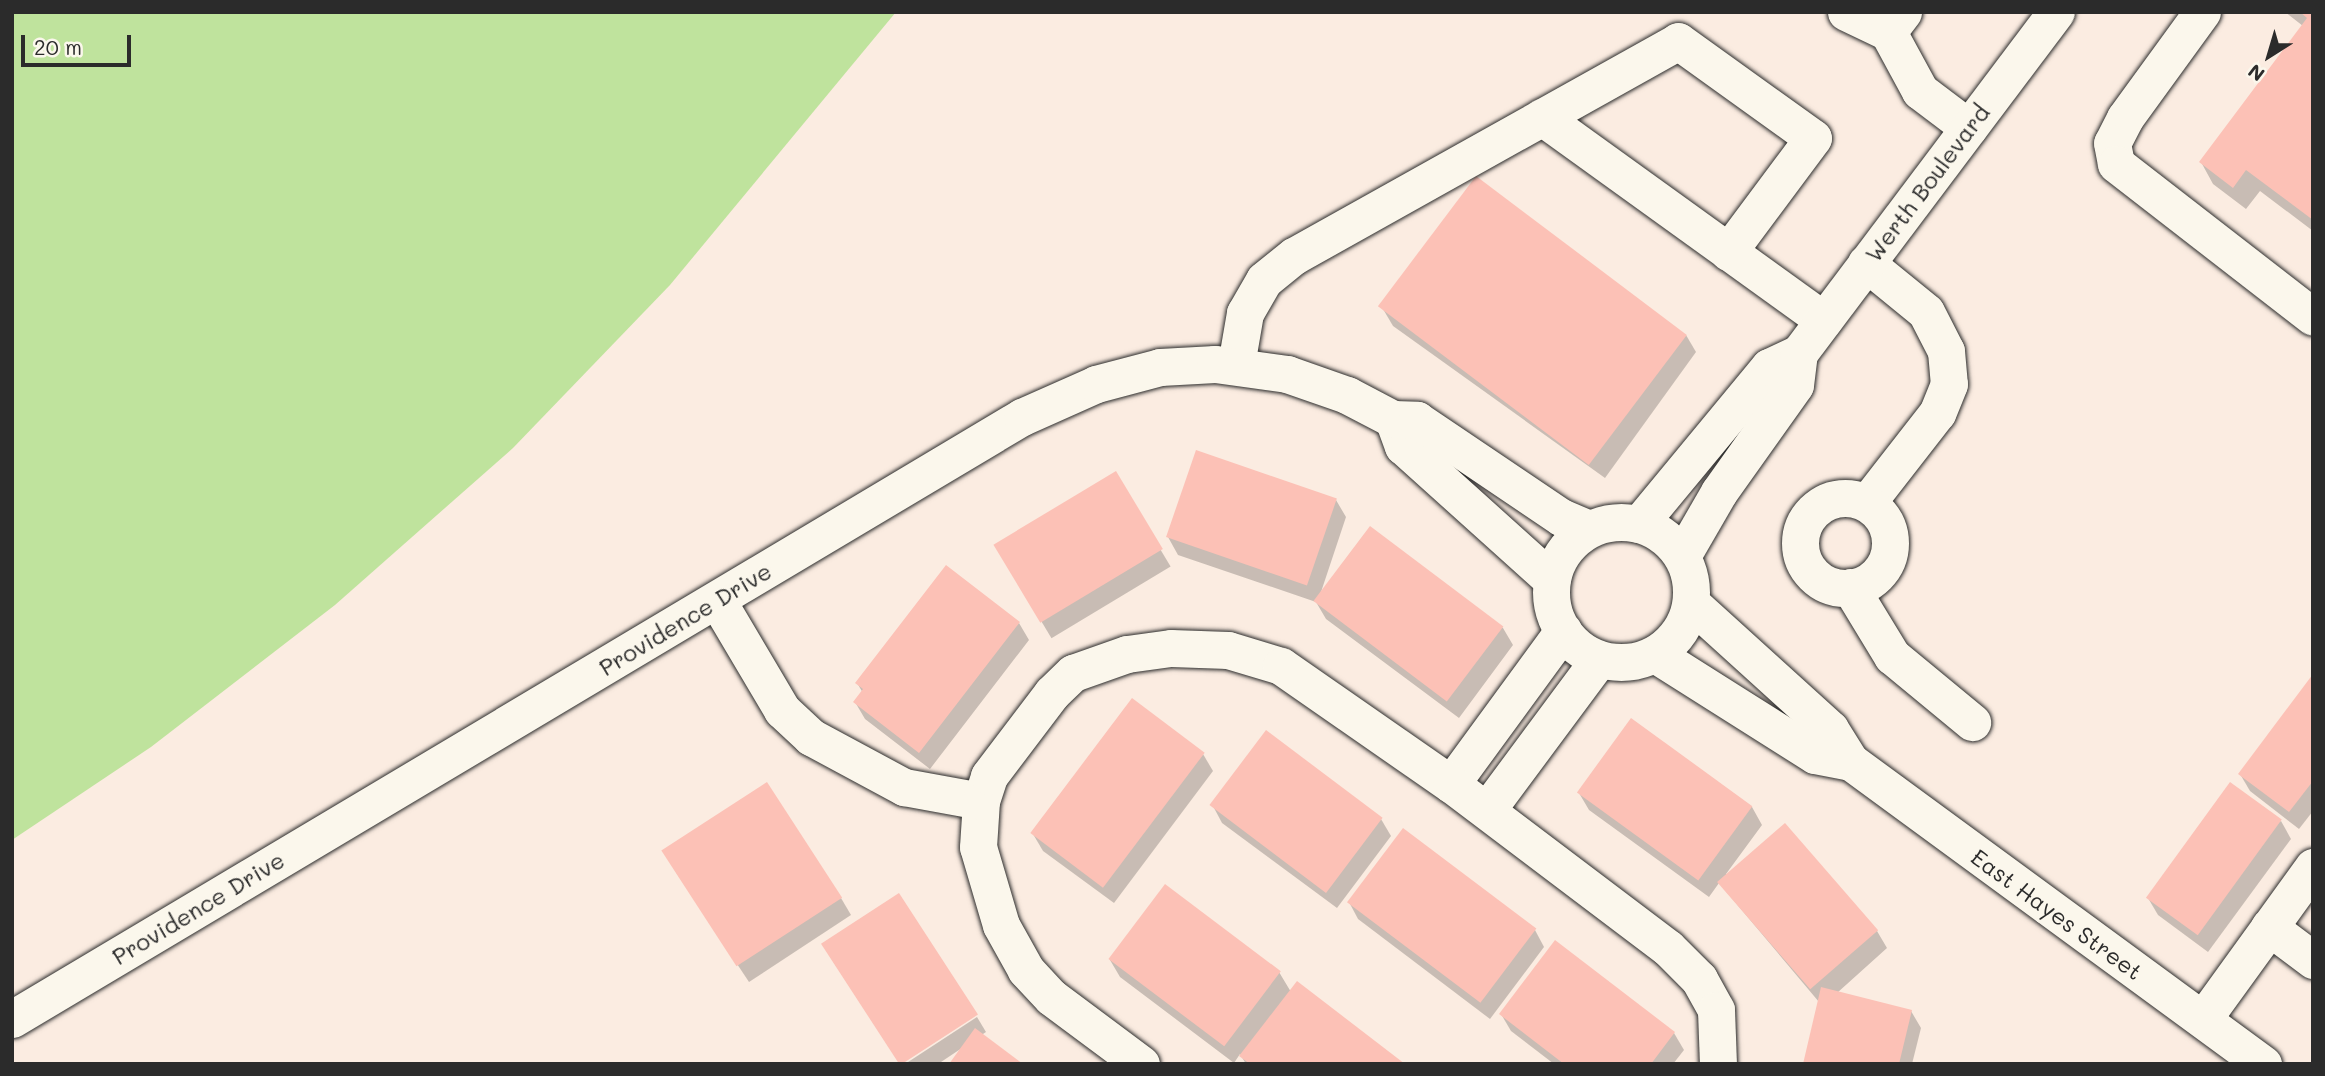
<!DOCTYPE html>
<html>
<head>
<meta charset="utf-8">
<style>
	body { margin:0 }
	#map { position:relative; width:2325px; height:1076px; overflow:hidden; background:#fbece1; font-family:Mali,sans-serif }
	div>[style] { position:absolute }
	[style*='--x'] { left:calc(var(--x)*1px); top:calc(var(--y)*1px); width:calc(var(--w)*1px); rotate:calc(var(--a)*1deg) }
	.green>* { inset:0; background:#bfe39d }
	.shadow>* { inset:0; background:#0003; transform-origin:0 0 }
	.building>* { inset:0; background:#fcc1b6; transform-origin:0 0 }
	.roads { filter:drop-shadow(0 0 2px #2b2b2b) drop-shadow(0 0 2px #2b2b2b) }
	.minor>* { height:37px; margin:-18.5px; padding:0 18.5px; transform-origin:18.5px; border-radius:18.5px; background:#fbf7ec }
	.minor>.ring { margin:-18.5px; padding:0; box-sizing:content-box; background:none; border:37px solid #fbf7ec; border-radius:50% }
	span { translate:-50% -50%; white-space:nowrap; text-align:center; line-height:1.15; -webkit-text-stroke:6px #fbf7ec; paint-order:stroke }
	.street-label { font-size:23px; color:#2b2b2b }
	.frame { position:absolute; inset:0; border:14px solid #2b2b2b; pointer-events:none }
	.north { position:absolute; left:2234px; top:21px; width:70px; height:70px; -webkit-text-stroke:5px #fbf7ec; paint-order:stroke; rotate:217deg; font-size:19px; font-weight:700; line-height:28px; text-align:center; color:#2b2b2b }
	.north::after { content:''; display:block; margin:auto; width:24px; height:32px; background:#2b2b2b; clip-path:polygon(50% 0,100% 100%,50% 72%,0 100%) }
	.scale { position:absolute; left:21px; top:35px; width:110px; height:32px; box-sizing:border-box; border:4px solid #2b2b2b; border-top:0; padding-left:9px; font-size:21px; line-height:24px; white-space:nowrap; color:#2b2b2b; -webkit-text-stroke:5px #fbf7ec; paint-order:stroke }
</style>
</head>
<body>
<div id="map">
	<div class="green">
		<div style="clip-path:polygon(12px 12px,896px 12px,670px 285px,513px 448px,335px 605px,151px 747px,12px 840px)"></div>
	</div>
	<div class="shadow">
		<div style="clip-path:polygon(2285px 12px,2313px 12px,2313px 231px,2260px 191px,2246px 209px,2213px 184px,2201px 162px,2303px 26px)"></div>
		<div style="clip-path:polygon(1383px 309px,1686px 335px,1696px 352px,1605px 478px,1393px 326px)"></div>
		<div style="left:1115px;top:474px;width:108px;height:139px;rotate:59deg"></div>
		<div style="clip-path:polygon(1336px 500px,1346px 517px,1320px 595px,1371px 529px,1503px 628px,1513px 645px,1459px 718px,1326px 619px,1316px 602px,1178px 555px,1168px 537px)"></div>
		<div style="clip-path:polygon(1019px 623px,1029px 640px,930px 769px,865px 719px,855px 702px,863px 693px,857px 683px)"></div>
		<div style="clip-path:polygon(2313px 677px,2313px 811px,2299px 829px,2250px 791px,2240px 774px)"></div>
		<div style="clip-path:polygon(1203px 754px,1213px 771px,1114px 903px,1043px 851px,1033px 834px)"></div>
		<div style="clip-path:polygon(1579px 793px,1752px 807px,1762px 825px,1726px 874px,1877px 931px,1887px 948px,1837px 993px,1911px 1011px,1921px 1028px,1912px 1064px,1804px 1064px,1819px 1002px,1719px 883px,1709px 897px,1589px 810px)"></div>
		<div style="clip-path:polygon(1213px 806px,1381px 819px,1391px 836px,1337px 908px,1222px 823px)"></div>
		<div style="clip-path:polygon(2281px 821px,2291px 839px,2208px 952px,2158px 915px,2148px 898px)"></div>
		<div style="clip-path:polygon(674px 869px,841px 898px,851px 915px,749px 982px)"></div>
		<div style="clip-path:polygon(1349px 902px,1535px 930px,1544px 947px,1490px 1019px,1358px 919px)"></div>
		<div style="clip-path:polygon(1110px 960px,1279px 972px,1291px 992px,1402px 1064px,1246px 1064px,1240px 1054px,1234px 1063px,1120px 977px)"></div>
		<div style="clip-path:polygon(833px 961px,976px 1014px,900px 1063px)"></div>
		<div style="clip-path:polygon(1501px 1014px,1674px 1033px,1684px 1050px,1673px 1064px,1554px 1064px,1511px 1031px)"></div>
		<div style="clip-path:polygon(977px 1017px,986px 1032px,938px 1064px,905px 1064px)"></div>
	</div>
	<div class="building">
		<div style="clip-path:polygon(2300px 12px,2313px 12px,2313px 220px,2246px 170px,2233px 188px,2199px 162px,2307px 18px)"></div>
		<div style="left:1476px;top:176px;width:264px;height:163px;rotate:37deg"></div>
		<div style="left:1196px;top:450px;width:149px;height:92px;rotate:19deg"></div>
		<div style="left:1116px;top:471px;width:91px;height:143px;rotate:59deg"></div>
		<div style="left:1370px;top:526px;width:167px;height:94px;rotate:37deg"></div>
		<div style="clip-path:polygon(946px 565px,1020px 622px,919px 753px,853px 702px,863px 689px,855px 683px)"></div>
		<div style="clip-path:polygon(2313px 674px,2313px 781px,2289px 812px,2238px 774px)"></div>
		<div style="left:1132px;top:698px;width:91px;height:169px;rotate:37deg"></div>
		<div style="left:1631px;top:718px;width:150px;height:92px;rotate:36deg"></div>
		<div style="left:1266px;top:730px;width:146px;height:94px;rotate:37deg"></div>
		<div style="left:767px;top:782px;width:138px;height:126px;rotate:57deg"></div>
		<div style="left:2230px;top:782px;width:64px;height:143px;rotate:36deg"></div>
		<div style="left:1785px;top:823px;width:142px;height:90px;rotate:49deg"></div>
		<div style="left:1403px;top:828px;width:167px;height:93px;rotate:37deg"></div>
		<div style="left:1165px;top:884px;width:145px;height:94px;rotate:37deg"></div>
		<div style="left:899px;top:893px;width:145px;height:93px;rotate:57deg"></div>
		<div style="clip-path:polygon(1555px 940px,1675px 1032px,1651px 1064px,1564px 1064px,1499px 1014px)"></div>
		<div style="clip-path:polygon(1297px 981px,1405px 1064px,1250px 1064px,1239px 1056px)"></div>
		<div style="clip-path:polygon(1821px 987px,1912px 1010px,1899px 1064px,1803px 1064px)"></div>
		<div style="clip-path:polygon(975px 1028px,1023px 1064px,949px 1064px)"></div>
	</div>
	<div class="roads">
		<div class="minor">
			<div style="--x:1846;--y:12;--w:47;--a:25.5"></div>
			<div style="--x:1903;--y:12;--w:25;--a:127"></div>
			<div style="--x:1888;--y:32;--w:67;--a:61.5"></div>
			<div style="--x:1920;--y:91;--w:61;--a:37.1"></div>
			<div style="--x:2202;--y:12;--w:131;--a:126"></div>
			<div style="--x:2125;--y:118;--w:28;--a:117"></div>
			<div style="--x:2112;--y:143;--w:21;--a:79"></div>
			<div style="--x:2116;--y:164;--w:249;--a:37.8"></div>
			<div style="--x:1542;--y:117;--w:347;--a:35.8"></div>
			<div style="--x:1866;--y:263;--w:77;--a:39.2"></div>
			<div style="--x:1926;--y:312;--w:44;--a:62.9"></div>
			<div style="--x:1946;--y:351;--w:33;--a:85"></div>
			<div style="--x:1949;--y:384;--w:31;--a:112"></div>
			<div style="--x:1937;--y:413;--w:114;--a:127.9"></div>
			<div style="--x:1236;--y:365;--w:53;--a:-80.2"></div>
			<div style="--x:1245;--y:313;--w:38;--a:-60"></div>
			<div style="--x:1264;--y:280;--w:38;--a:-39"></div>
			<div style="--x:1294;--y:256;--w:440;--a:-29.2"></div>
			<div style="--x:1678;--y:41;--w:166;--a:35.7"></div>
			<div style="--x:1813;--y:138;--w:142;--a:126.7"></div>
			<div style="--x:1393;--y:419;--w:29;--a:70"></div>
			<div style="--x:1403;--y:446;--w:200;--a:42"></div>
			<div class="ring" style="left:1800px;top:498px;width:53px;height:53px"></div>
			<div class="ring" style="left:1551px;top:522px;width:103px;height:103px"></div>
			<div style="--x:1639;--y:524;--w:204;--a:-50.4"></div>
			<div style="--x:1769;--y:367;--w:33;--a:-25"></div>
			<div style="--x:1799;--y:353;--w:427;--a:-53"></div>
			<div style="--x:1682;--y:556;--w:74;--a:-60"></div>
			<div style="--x:1719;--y:492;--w:131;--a:-54.6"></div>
			<div style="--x:1795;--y:385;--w:32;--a:-83"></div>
			<div style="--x:1850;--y:587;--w:81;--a:58.7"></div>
			<div style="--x:1892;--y:656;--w:104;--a:39.5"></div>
			<div style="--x:717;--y:600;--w:128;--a:59.4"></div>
			<div style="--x:782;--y:710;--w:40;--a:43"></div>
			<div style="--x:811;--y:737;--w:106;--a:28.3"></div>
			<div style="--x:904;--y:787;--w:78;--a:10.3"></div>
			<div style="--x:1691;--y:603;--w:188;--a:42.2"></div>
			<div style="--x:1830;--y:729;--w:39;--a:58"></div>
			<div style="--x:1851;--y:762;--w:511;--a:36.24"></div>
			<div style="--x:1655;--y:654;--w:189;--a:32.3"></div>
			<div style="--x:1815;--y:755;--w:37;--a:11"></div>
			<div style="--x:1451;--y:784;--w:190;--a:-53.8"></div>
			<div style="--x:1487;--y:810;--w:188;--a:-53.4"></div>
			<div style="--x:2269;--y:927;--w:55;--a:36.9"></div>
			<div style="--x:12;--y:1019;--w:1176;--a:-30.8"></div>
			<div style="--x:1022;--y:417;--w:81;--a:-24"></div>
			<div style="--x:1096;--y:384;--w:66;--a:-14.9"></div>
			<div style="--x:1160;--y:367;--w:55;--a:-3.1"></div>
			<div style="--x:1215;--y:364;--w:73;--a:7.9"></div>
			<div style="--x:1287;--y:374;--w:64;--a:19.3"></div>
			<div style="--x:1347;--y:395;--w:52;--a:27.6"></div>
			<div style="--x:1393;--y:419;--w:24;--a:2"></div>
			<div style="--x:1417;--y:420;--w:174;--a:34"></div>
			<div style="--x:1561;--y:517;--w:30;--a:23"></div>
			<div style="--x:2203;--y:1019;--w:188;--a:-54.1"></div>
			<div style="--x:1141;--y:1064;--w:112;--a:-143.3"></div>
			<div style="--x:1051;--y:997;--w:37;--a:-133"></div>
			<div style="--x:1026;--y:970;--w:51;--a:-119.1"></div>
			<div style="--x:1001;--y:925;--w:81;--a:-106.4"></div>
			<div style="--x:978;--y:847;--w:46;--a:-86.3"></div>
			<div style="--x:981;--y:801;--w:26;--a:-72"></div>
			<div style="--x:989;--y:776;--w:104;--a:-52.8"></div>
			<div style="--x:1052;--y:693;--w:29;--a:-44"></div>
			<div style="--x:1073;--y:673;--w:57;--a:-19.4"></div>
			<div style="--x:1127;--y:654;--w:44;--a:-7.8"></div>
			<div style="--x:1171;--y:648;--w:57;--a:2"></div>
			<div style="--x:1228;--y:650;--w:55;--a:16.8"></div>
			<div style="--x:1281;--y:666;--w:207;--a:34.8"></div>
			<div style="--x:1451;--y:784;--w:272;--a:37.1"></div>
			<div style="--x:1668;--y:948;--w:44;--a:45"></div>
			<div style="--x:1699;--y:979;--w:35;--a:61"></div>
			<div style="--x:1716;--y:1010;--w:54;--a:87.9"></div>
		</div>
	</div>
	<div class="street-label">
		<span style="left:1927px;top:183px;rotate:-53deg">Werth Boulevard</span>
		<span style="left:685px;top:619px;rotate:-31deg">Providence Drive</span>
		<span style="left:198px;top:908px;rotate:-31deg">Providence Drive</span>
		<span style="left:2057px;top:914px;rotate:36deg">East Hayes Street</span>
	</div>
	<div class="frame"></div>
	<div class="north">N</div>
	<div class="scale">20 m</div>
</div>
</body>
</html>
